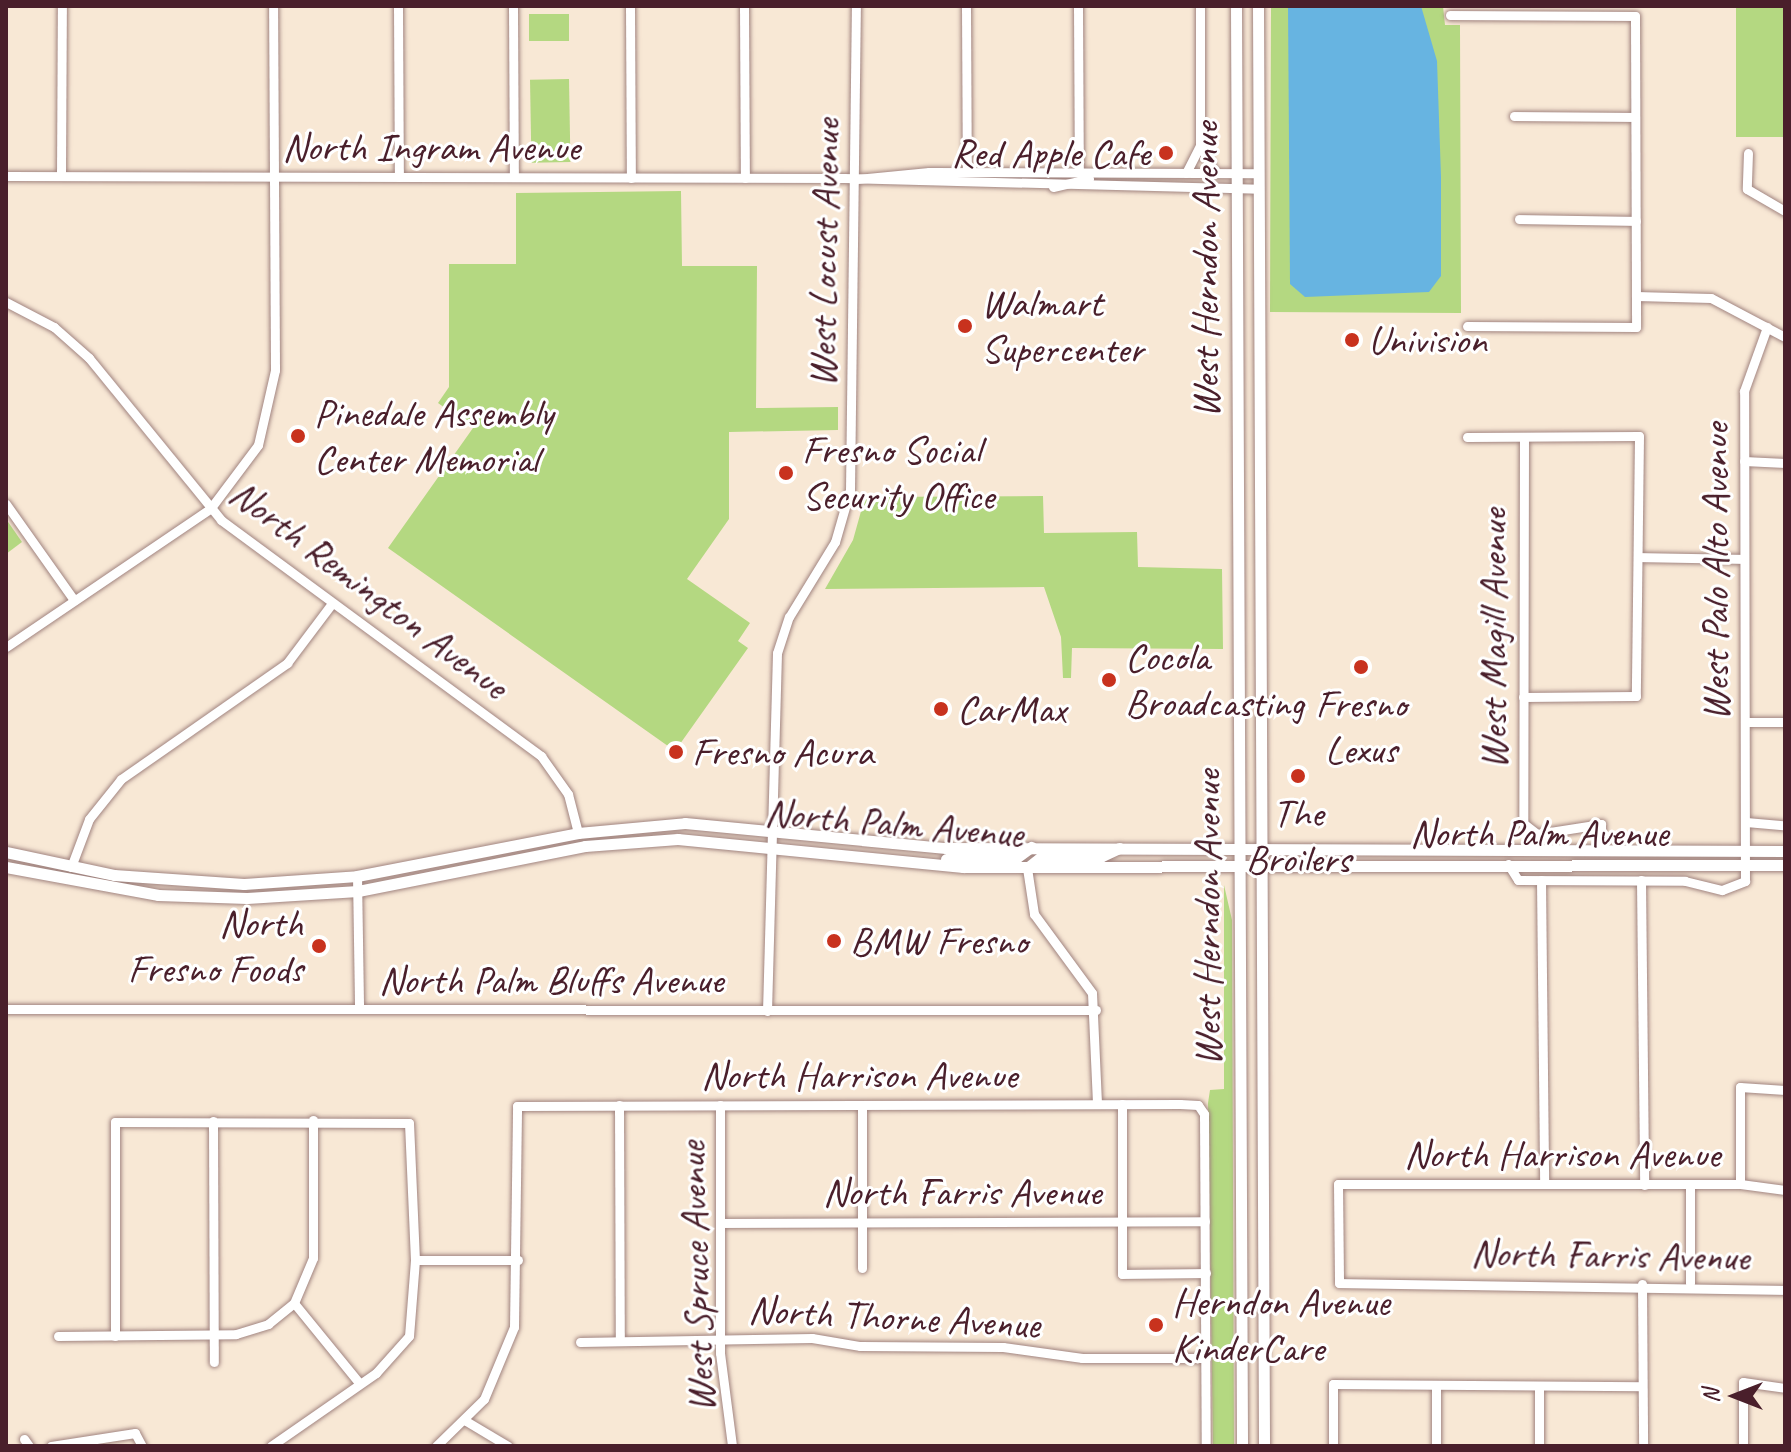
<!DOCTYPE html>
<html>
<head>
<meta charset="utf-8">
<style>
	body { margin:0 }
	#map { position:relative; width:1791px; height:1452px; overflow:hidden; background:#f8e8d5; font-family:Caveat,sans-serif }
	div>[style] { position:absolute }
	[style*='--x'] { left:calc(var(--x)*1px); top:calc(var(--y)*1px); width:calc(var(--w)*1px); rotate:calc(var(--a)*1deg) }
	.green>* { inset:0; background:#b4d881; transform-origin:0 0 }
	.water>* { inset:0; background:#67b4e1 }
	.roads { filter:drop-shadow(0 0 2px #a18480) drop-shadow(0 0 2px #a18480) }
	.minor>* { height:9px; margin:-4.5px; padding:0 4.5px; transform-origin:4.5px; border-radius:4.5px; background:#fff }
	.major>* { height:11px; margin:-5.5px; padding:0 5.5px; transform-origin:5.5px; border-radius:5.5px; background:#fff }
	.dots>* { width:22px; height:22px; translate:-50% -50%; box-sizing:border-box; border:4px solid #fff; border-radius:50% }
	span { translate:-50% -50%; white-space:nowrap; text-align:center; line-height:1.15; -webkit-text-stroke:6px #fff; paint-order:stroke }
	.street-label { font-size:40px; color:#4a1f2b }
	.poi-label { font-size:40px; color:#4a1f2b }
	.right { translate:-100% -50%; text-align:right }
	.left { translate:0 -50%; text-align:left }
	.frame { position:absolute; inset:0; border:8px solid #4a1f2b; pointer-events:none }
	.north { position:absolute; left:1695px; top:1356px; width:80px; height:80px; -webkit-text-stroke:6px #fff; paint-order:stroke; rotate:270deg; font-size:22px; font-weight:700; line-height:32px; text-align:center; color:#4a1f2b }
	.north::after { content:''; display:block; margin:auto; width:28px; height:36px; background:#4a1f2b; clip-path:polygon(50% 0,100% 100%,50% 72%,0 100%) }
</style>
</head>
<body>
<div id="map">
	<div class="green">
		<div style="clip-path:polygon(1271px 6px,1443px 6px,1445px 25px,1460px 25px,1461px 313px,1270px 312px)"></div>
		<div style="left:1736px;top:6px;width:49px;height:131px"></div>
		<div style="left:529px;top:14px;width:40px;height:27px"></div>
		<div style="left:569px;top:79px;width:83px;height:39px;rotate:89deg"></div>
		<div style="clip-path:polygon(681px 191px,682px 266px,757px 266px,756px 408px,838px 407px,838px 430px,729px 432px,729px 519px,687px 579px,750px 623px,738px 641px,748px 648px,675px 751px,388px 548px,473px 428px,438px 403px,449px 387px,449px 264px,516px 264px,516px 193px)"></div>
		<div style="clip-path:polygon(1043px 496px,1044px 533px,1137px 532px,1138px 567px,1222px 569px,1223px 649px,1072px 648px,1071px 678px,1063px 678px,1061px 637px,1044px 587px,825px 589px,853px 540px,865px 497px)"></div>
		<div style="clip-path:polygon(6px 519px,22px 542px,6px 554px)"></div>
		<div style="clip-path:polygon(1224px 885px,1232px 920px,1234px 1446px,1213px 1446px,1208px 1103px,1210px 1090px,1224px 1089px)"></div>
	</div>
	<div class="water">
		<div style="clip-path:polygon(1288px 6px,1421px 6px,1437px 61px,1441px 177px,1441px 276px,1429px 292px,1305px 297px,1290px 284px)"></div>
	</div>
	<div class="roads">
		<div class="minor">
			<div style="--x:398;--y:6;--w:171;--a:89.7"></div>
			<div style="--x:513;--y:6;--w:171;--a:89.7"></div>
			<div style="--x:630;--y:6;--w:172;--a:89.7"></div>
			<div style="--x:744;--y:6;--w:172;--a:89.7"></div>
			<div style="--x:966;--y:6;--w:166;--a:89.7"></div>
			<div style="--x:1078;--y:6;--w:167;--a:89.7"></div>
			<div style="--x:1200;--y:6;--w:139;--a:90"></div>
			<div style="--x:1200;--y:145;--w:31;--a:63"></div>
			<div style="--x:1450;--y:15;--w:185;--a:0.3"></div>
			<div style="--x:1635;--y:16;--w:311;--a:89.8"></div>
			<div style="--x:1636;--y:327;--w:169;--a:-179.7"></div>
			<div style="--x:1514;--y:116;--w:121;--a:0.5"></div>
			<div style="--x:1748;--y:153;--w:36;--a:92"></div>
			<div style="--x:1747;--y:189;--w:44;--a:30.1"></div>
			<div style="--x:1186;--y:173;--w:31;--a:-63"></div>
			<div style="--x:6;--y:176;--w:838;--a:0.14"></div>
			<div style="--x:844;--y:178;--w:415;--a:1.5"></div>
			<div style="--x:61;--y:176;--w:170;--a:-89.7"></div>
			<div style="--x:857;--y:179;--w:72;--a:-5.6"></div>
			<div style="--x:929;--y:172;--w:329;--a:0.2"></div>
			<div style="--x:1053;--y:187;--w:37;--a:-13"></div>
			<div style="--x:1519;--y:219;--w:117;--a:1"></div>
			<div style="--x:1636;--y:296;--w:75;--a:1.5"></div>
			<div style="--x:1711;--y:298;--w:84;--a:27.8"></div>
			<div style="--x:6;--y:302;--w:54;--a:27.5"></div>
			<div style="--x:54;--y:327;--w:47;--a:41.5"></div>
			<div style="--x:89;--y:358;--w:209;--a:50.8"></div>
			<div style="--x:221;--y:520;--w:398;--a:36.4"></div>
			<div style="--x:541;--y:756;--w:47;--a:54.6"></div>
			<div style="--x:568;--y:794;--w:40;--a:75.6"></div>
			<div style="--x:1467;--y:437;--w:172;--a:-0.3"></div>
			<div style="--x:1639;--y:436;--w:260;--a:90.7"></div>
			<div style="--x:1636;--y:696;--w:113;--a:179.5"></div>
			<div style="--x:1524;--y:437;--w:386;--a:90.1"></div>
			<div style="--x:1523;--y:823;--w:18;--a:38"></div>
			<div style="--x:1537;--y:834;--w:65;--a:-8.9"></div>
			<div style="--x:1601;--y:824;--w:27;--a:90"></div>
			<div style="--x:1744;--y:461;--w:41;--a:2.8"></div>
			<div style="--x:6;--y:504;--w:118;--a:54.7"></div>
			<div style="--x:1638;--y:557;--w:106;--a:1.1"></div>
			<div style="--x:6;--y:647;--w:246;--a:-34.1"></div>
			<div style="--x:210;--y:509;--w:80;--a:-53.1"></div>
			<div style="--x:258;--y:445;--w:77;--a:-77.2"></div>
			<div style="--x:275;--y:370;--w:364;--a:-90.3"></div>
			<div style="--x:1745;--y:722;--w:40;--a:0"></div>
			<div style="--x:1746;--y:822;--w:37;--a:5"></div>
			<div style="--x:1508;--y:864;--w:19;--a:58"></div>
			<div style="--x:1518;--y:880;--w:167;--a:0.3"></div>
			<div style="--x:1685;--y:881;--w:38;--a:14"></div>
			<div style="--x:1722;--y:890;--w:25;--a:-21"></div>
			<div style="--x:1745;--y:881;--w:490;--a:-90.1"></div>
			<div style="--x:1744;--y:391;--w:68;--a:-70.2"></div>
			<div style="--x:71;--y:867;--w:51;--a:-69.4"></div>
			<div style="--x:89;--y:819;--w:51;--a:-51.3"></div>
			<div style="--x:121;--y:779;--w:203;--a:-34.9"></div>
			<div style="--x:287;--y:663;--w:71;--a:-53"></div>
			<div style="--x:1027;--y:868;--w:47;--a:81.3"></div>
			<div style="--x:1034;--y:914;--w:98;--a:53.7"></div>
			<div style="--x:1092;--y:993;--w:111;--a:87.4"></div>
			<div style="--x:357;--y:876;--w:132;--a:89.1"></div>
			<div style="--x:1541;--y:880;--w:304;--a:89.4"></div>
			<div style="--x:1641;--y:880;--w:305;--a:89.4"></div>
			<div style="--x:6;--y:1009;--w:1090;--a:0.05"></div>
			<div style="--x:767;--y:1011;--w:358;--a:-88.4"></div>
			<div style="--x:777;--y:653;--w:38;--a:-72"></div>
			<div style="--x:789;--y:617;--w:88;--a:-58.5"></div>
			<div style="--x:835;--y:542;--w:54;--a:-73.9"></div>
			<div style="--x:850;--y:490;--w:484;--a:-89.3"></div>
			<div style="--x:1122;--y:1104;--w:170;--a:90"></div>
			<div style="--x:1122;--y:1274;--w:84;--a:-0.7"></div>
			<div style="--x:619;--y:1105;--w:234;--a:89.8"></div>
			<div style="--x:720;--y:1105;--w:248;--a:90"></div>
			<div style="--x:720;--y:1353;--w:94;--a:82.6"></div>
			<div style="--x:313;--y:1120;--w:138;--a:90"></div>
			<div style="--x:313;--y:1258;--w:49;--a:112.9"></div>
			<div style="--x:294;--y:1303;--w:104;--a:50.8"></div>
			<div style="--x:213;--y:1121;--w:241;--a:89.8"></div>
			<div style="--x:1690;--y:1184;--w:99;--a:90"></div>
			<div style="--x:1740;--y:1184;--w:97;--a:-90"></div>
			<div style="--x:1740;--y:1087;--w:45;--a:3.8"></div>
			<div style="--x:1785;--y:1190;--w:45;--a:-172.4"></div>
			<div style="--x:1740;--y:1184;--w:402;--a:180"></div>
			<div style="--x:1338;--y:1184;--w:99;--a:89.4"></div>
			<div style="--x:1339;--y:1283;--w:446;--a:0.9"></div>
			<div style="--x:720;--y:1223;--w:485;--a:-0.2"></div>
			<div style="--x:415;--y:1260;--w:103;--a:0"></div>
			<div style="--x:862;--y:1268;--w:163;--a:-90"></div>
			<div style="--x:1642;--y:1284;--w:162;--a:89.6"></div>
			<div style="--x:58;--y:1336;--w:178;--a:-0.6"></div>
			<div style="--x:236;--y:1334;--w:34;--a:-17"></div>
			<div style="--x:268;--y:1324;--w:33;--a:-39"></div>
			<div style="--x:115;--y:1336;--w:214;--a:-90"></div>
			<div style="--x:115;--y:1122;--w:294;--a:0.2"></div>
			<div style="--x:409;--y:1123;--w:137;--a:87.5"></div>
			<div style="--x:415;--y:1260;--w:76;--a:94.5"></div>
			<div style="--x:409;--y:1336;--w:50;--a:131.7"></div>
			<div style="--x:376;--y:1373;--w:128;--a:145.2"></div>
			<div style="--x:580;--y:1342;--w:232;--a:-1"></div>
			<div style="--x:812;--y:1338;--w:49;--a:9.5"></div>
			<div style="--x:860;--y:1346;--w:143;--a:0.4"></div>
			<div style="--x:1003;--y:1347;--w:80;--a:7.9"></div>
			<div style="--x:1082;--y:1358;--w:124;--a:0"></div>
			<div style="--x:1436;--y:1385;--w:61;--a:90"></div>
			<div style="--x:1539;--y:1386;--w:60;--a:90"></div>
			<div style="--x:466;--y:1421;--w:49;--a:30.8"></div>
			<div style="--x:24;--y:1439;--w:9;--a:54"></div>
			<div style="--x:51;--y:1446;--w:85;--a:-8.8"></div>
			<div style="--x:135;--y:1433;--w:15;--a:62"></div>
			<div style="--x:436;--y:1446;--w:67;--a:-44.4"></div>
			<div style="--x:484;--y:1399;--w:78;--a:-67.4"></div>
			<div style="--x:514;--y:1327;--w:221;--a:-89.2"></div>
			<div style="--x:517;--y:1106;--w:663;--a:-0.17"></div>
			<div style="--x:1180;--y:1104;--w:18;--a:3"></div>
			<div style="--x:1198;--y:1105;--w:11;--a:56"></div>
			<div style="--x:1204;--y:1114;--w:332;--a:89.7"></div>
			<div style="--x:1333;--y:1446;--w:62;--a:-90"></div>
			<div style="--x:1333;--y:1384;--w:309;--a:0.4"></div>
			<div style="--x:1743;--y:1446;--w:64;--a:-90"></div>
			<div style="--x:1743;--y:1382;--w:42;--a:8.1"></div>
		</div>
		<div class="major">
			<div style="--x:1236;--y:6;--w:1440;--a:89.76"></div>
			<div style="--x:1258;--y:6;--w:1440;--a:89.76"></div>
			<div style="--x:6;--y:852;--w:110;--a:12"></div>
			<div style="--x:114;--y:875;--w:130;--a:4"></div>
			<div style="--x:244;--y:884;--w:113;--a:-4"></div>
			<div style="--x:357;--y:876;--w:225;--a:-11"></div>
			<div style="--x:578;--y:833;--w:107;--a:-5.3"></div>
			<div style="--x:685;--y:823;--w:262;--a:5.5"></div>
			<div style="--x:946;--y:848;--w:839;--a:0.2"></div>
			<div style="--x:946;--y:859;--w:70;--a:-0.8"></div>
			<div style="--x:1016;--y:858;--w:19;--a:-36"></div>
			<div style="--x:6;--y:867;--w:155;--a:10.4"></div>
			<div style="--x:158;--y:895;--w:89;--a:1.9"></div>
			<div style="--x:247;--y:898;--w:111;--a:-3.6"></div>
			<div style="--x:358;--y:891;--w:231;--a:-11.2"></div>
			<div style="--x:585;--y:846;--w:93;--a:-4.3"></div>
			<div style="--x:678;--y:839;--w:286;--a:5.6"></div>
			<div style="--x:963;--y:867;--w:822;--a:-0.14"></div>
			<div style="--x:1027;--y:868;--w:18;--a:-38"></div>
			<div style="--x:1041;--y:857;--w:61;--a:-0.9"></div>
			<div style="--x:1102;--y:856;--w:19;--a:-25"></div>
		</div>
	</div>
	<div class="dots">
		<div style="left:1166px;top:153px;background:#c8321e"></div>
		<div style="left:965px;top:326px;background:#c8321e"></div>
		<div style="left:1352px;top:340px;background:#c8321e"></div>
		<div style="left:298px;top:436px;background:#c8321e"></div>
		<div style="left:786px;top:473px;background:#c8321e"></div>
		<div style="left:1361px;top:667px;background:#c8321e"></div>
		<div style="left:1109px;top:680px;background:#c8321e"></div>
		<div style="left:941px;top:709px;background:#c8321e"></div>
		<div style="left:676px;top:752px;background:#c8321e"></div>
		<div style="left:1298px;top:776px;background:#c8321e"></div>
		<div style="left:834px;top:941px;background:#c8321e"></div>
		<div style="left:319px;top:946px;background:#c8321e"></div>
		<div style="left:1156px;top:1325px;background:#c8321e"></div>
	</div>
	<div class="street-label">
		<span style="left:431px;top:147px">North Ingram Avenue</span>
		<span style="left:824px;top:253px;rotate:-89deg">West Locust Avenue</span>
		<span style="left:1205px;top:270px;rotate:-90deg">West Herndon Avenue</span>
		<span style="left:1715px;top:572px;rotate:-90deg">West Palo Alto Avenue</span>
		<span style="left:369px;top:589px;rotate:37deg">North Remington Avenue</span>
		<span style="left:1493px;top:639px;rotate:-90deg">West Magill Avenue</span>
		<span style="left:894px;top:823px;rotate:5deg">North Palm Avenue</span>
		<span style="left:1539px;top:833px">North Palm Avenue</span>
		<span style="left:1207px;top:918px;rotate:-90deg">West Herndon Avenue</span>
		<span style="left:551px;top:980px">North Palm Bluffs Avenue</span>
		<span style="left:859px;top:1075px">North Harrison Avenue</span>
		<span style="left:1562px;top:1154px">North Harrison Avenue</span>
		<span style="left:962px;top:1192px">North Farris Avenue</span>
		<span style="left:1610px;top:1255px;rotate:1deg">North Farris Avenue</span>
		<span style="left:696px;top:1277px;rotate:-92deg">West Spruce Avenue</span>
		<span style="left:894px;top:1317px;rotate:3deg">North Thorne Avenue</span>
	</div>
	<div class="poi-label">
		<span class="right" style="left:1150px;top:153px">Red Apple Cafe</span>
		<span class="left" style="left:981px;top:326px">Walmart<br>Supercenter</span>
		<span class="left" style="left:1368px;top:340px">Univision</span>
		<span class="left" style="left:314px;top:436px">Pinedale Assembly<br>Center Memorial</span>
		<span class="left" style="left:802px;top:473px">Fresno Social<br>Security Office</span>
		<span class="left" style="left:1125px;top:680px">Cocola<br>Broadcasting</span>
		<span style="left:1361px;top:727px">Fresno<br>Lexus</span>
		<span class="left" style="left:957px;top:709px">CarMax</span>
		<span class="left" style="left:692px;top:752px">Fresno Acura</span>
		<span style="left:1298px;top:836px">The<br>Broilers</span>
		<span class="right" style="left:303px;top:946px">North<br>Fresno Foods</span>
		<span class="left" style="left:850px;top:941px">BMW Fresno</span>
		<span class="left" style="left:1172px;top:1325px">Herndon Avenue<br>KinderCare</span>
	</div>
	<div class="frame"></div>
	<div class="north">N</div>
</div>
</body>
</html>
